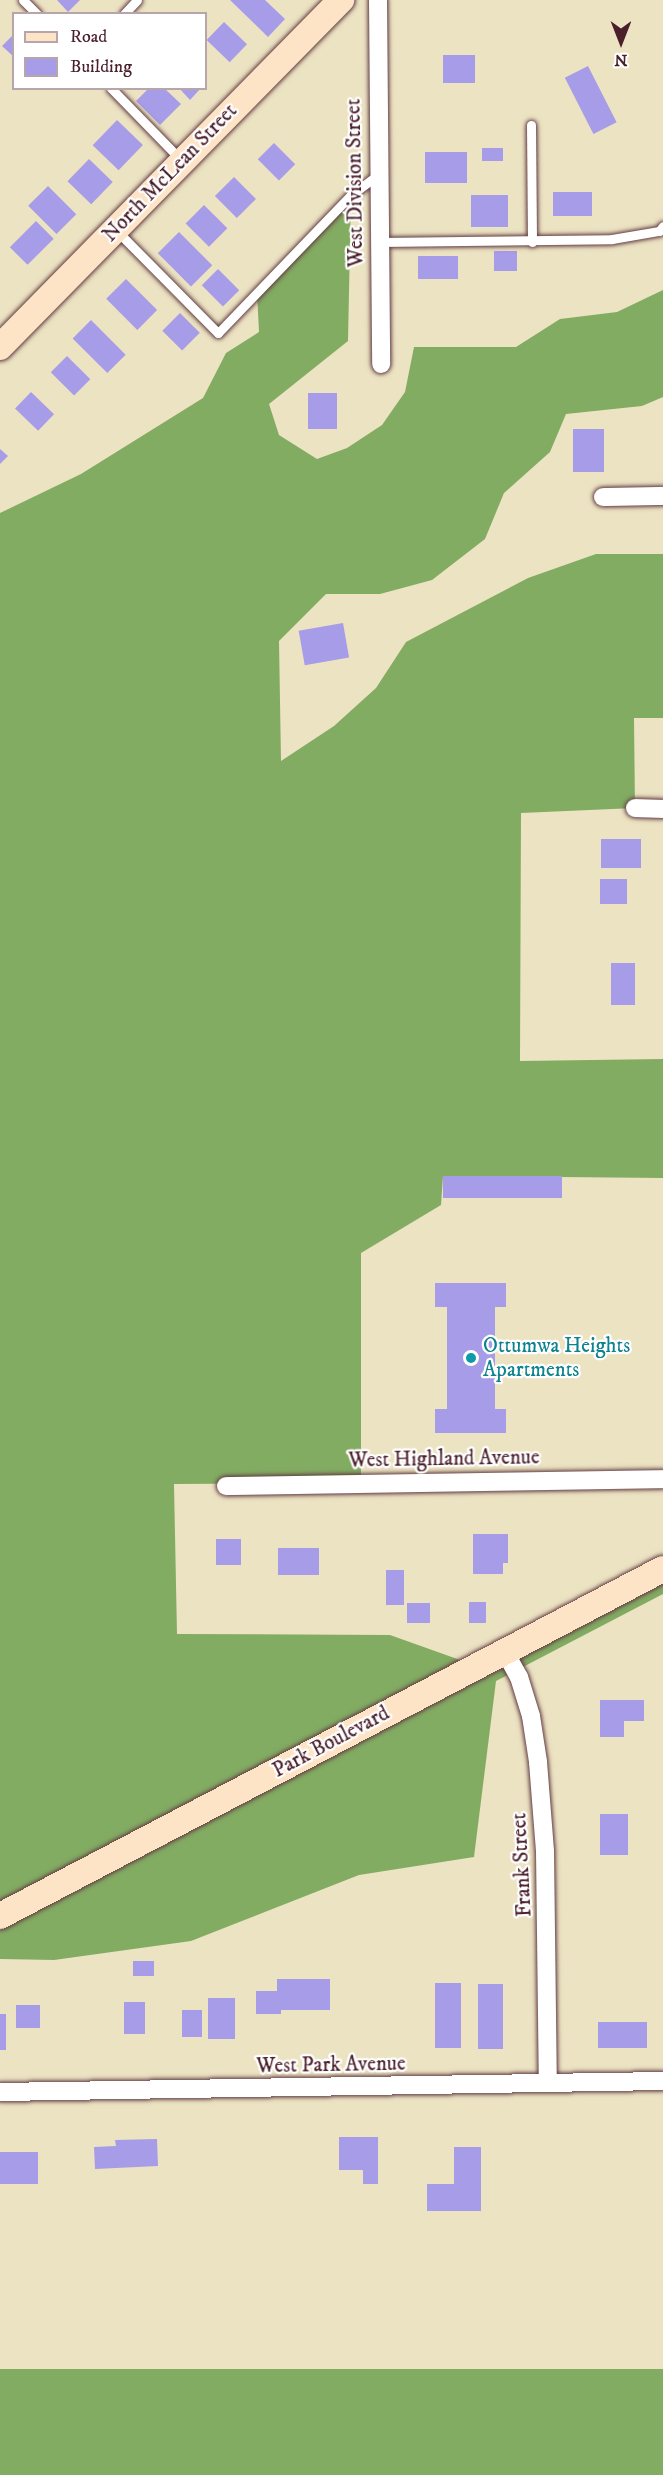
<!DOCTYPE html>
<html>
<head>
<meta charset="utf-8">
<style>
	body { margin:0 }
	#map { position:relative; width:663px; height:2475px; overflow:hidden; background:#ece3c3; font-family:"IM FELL DW Pica",serif }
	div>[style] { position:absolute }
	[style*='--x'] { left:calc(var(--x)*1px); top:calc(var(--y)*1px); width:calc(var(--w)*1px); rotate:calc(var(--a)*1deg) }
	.forest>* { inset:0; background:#83ac63; transform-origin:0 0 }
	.building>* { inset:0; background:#a79ce7; transform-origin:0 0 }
	.roads { filter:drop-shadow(0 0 2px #623c42) drop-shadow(0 0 2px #623c42) }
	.lane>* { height:9px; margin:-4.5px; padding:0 4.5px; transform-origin:4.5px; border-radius:4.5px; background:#fff }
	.street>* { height:18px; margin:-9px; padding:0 9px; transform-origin:9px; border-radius:9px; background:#fff }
	.secondary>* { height:26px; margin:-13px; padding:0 13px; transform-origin:13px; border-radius:13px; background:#fee4c6 }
	.dots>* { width:16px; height:16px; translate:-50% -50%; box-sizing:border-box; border:3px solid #fff; border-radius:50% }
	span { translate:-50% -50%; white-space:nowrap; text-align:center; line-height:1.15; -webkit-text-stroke:4.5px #fff; paint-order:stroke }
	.street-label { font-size:21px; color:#4a1f2b }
	.culture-label { font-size:21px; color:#0d838f }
	.left { translate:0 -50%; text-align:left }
	.legend { position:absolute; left:12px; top:12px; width:195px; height:78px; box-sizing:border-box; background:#fff; border:2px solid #b7a5aa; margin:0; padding:8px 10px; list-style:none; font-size:18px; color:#4a1f2b }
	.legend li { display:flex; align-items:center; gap:12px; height:30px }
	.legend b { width:30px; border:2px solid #b7a5aa }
	.north { position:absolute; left:591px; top:12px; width:60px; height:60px; -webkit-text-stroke:4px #fff; paint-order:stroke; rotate:180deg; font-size:16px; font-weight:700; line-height:24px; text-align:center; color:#4a1f2b }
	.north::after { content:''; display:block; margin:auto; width:21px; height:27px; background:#4a1f2b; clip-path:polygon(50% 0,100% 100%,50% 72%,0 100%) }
</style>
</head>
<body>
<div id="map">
	<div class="forest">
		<div style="clip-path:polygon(351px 195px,348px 341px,269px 404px,279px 435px,317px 459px,347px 448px,382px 425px,405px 392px,414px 347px,516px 347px,560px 319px,617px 312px,663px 290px,663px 397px,642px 406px,566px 414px,550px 452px,504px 493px,485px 539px,432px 580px,380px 594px,326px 594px,279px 641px,281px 761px,334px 726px,376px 688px,406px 642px,528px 578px,596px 554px,663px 554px,663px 718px,634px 718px,635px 808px,521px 813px,520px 1061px,663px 1059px,663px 1178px,443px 1176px,441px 1205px,361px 1253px,361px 1483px,174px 1484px,177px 1634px,390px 1635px,477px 1666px,663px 1569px,663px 1594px,496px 1681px,474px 1857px,359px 1875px,191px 1941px,54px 1960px,0 1959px,0 513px,81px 474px,203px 398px,226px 353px,259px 332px,257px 293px)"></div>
		<div style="left:0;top:2369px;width:663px;height:106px"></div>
	</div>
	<div class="building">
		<div style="clip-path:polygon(57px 0,80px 0,68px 12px)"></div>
		<div style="clip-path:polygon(230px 0,265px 0,285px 19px,268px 37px)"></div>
		<div style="left:224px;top:22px;width:32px;height:25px;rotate:44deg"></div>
		<div style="clip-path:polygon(14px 34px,14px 57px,2px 46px)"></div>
		<div style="left:443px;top:55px;width:32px;height:28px"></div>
		<div style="left:588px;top:66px;width:63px;height:26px;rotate:63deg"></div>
		<div style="clip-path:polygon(149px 88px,164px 88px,181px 104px,160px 125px,136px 101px)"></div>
		<div style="clip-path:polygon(179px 88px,201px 88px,190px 100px)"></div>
		<div style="left:117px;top:120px;width:36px;height:35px;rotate:44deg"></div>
		<div style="left:274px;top:143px;width:30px;height:23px;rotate:45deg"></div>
		<div style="left:482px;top:148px;width:21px;height:13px"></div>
		<div style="left:425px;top:152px;width:42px;height:31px"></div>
		<div style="left:89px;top:159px;width:33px;height:31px;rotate:44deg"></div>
		<div style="left:234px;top:177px;width:31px;height:27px;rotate:45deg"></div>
		<div style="left:48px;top:186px;width:40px;height:28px;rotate:45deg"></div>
		<div style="left:553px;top:192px;width:39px;height:24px"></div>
		<div style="left:471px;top:195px;width:37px;height:32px"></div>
		<div style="left:204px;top:205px;width:33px;height:26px;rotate:45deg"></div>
		<div style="left:36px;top:221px;width:25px;height:37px;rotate:45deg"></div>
		<div style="left:179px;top:232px;width:47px;height:30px;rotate:45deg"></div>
		<div style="left:494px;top:251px;width:23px;height:20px"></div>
		<div style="left:418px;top:256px;width:40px;height:23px"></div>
		<div style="left:218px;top:269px;width:30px;height:23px;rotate:45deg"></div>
		<div style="left:126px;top:279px;width:44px;height:28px;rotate:45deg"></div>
		<div style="left:180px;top:313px;width:28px;height:25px;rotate:45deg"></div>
		<div style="left:91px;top:320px;width:49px;height:26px;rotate:45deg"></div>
		<div style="left:67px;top:356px;width:33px;height:23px;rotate:45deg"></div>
		<div style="left:31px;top:392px;width:32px;height:23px;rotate:44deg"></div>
		<div style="left:308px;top:393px;width:29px;height:36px"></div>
		<div style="left:573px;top:429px;width:31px;height:43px"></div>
		<div style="clip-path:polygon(0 449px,8px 456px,0 464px)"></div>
		<div style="left:343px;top:623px;width:35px;height:45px;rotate:80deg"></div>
		<div style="left:601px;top:839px;width:40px;height:29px"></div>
		<div style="left:600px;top:879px;width:27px;height:25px"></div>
		<div style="left:611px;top:963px;width:24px;height:42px"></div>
		<div style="left:443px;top:1176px;width:119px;height:22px"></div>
		<div style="clip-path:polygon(435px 1283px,506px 1283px,506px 1307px,495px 1307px,495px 1409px,506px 1409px,506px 1433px,435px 1433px,435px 1409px,447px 1409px,447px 1307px,435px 1307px)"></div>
		<div style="clip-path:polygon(473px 1534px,508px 1534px,508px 1563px,503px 1563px,503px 1574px,473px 1574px)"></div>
		<div style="left:216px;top:1539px;width:25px;height:26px"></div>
		<div style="left:278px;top:1548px;width:41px;height:27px"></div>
		<div style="left:386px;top:1570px;width:18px;height:35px"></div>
		<div style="left:469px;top:1602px;width:17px;height:21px"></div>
		<div style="left:407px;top:1603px;width:23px;height:20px"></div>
		<div style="clip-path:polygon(600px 1700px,644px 1700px,644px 1721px,624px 1721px,624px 1737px,600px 1737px)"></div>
		<div style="left:600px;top:1814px;width:28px;height:41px"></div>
		<div style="left:133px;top:1961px;width:21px;height:15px"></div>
		<div style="clip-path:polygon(277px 1979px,330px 1979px,330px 2010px,281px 2010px,281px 2014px,256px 2014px,256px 1991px,277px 1991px)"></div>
		<div style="left:435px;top:1983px;width:26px;height:65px"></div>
		<div style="left:478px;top:1984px;width:25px;height:65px"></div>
		<div style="left:208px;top:1998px;width:27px;height:41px"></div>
		<div style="left:124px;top:2002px;width:21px;height:32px"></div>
		<div style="left:16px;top:2005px;width:24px;height:23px"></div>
		<div style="left:182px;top:2010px;width:20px;height:27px"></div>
		<div style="left:0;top:2014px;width:6px;height:36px"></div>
		<div style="left:598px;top:2022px;width:49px;height:26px"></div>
		<div style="clip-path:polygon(339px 2137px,378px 2137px,378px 2184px,363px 2184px,363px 2170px,339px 2170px)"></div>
		<div style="clip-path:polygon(157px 2139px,158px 2166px,95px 2169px,94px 2147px,116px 2146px,115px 2140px)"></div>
		<div style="clip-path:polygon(454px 2147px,481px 2147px,481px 2211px,427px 2211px,427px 2184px,454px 2184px)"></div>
		<div style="left:0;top:2152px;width:38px;height:32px"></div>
	</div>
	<div class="roads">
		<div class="lane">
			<div style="--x:23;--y:0;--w:20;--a:45"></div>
			<div style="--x:124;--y:14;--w:19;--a:-47"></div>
			<div style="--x:111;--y:88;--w:102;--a:45.8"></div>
			<div style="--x:531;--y:125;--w:117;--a:89.5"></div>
			<div style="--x:116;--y:230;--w:145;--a:45.3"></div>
			<div style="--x:218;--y:333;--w:192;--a:-46.1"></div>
			<div style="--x:351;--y:195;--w:34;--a:-37"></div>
			<div style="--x:379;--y:242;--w:233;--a:-0.7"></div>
			<div style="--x:612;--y:239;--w:48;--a:-9.7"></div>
			<div style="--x:659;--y:231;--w:6;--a:-51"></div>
		</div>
		<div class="street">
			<div style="--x:378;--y:0;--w:364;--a:89.5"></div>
			<div style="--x:603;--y:497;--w:60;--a:-1"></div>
			<div style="--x:635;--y:808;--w:28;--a:2"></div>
			<div style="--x:226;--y:1486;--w:437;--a:-0.9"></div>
			<div style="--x:505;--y:1652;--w:29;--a:61"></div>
			<div style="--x:519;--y:1677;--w:41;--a:72.9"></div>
			<div style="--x:531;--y:1716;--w:47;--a:81.3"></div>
			<div style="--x:538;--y:1762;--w:89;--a:85.5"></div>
			<div style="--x:545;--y:1851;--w:232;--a:89.3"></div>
			<div style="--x:0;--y:2092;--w:663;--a:-0.95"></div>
		</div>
		<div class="secondary">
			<div style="--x:0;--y:347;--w:487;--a:-45.5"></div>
			<div style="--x:0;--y:1916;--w:748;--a:-27.63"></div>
		</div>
	</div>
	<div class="dots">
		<div style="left:471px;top:1358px;background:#0f9aa8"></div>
	</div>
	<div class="street-label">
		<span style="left:170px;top:173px;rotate:-46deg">North McLean Street</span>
		<span style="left:355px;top:183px;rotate:-91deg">West Division Street</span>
		<span style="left:444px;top:1459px;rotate:-1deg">West Highland Avenue</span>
		<span style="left:331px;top:1742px;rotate:-28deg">Park Boulevard</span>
		<span style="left:522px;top:1865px;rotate:-93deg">Frank Street</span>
		<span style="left:331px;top:2065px;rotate:-1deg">West Park Avenue</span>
	</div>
	<div class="culture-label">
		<span class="left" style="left:483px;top:1358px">Ottumwa Heights<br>Apartments</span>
	</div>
	<ul class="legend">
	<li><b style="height:8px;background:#fee4c6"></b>Road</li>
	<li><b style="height:16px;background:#a79ce7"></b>Building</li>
	</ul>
	<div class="north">N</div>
</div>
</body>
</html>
